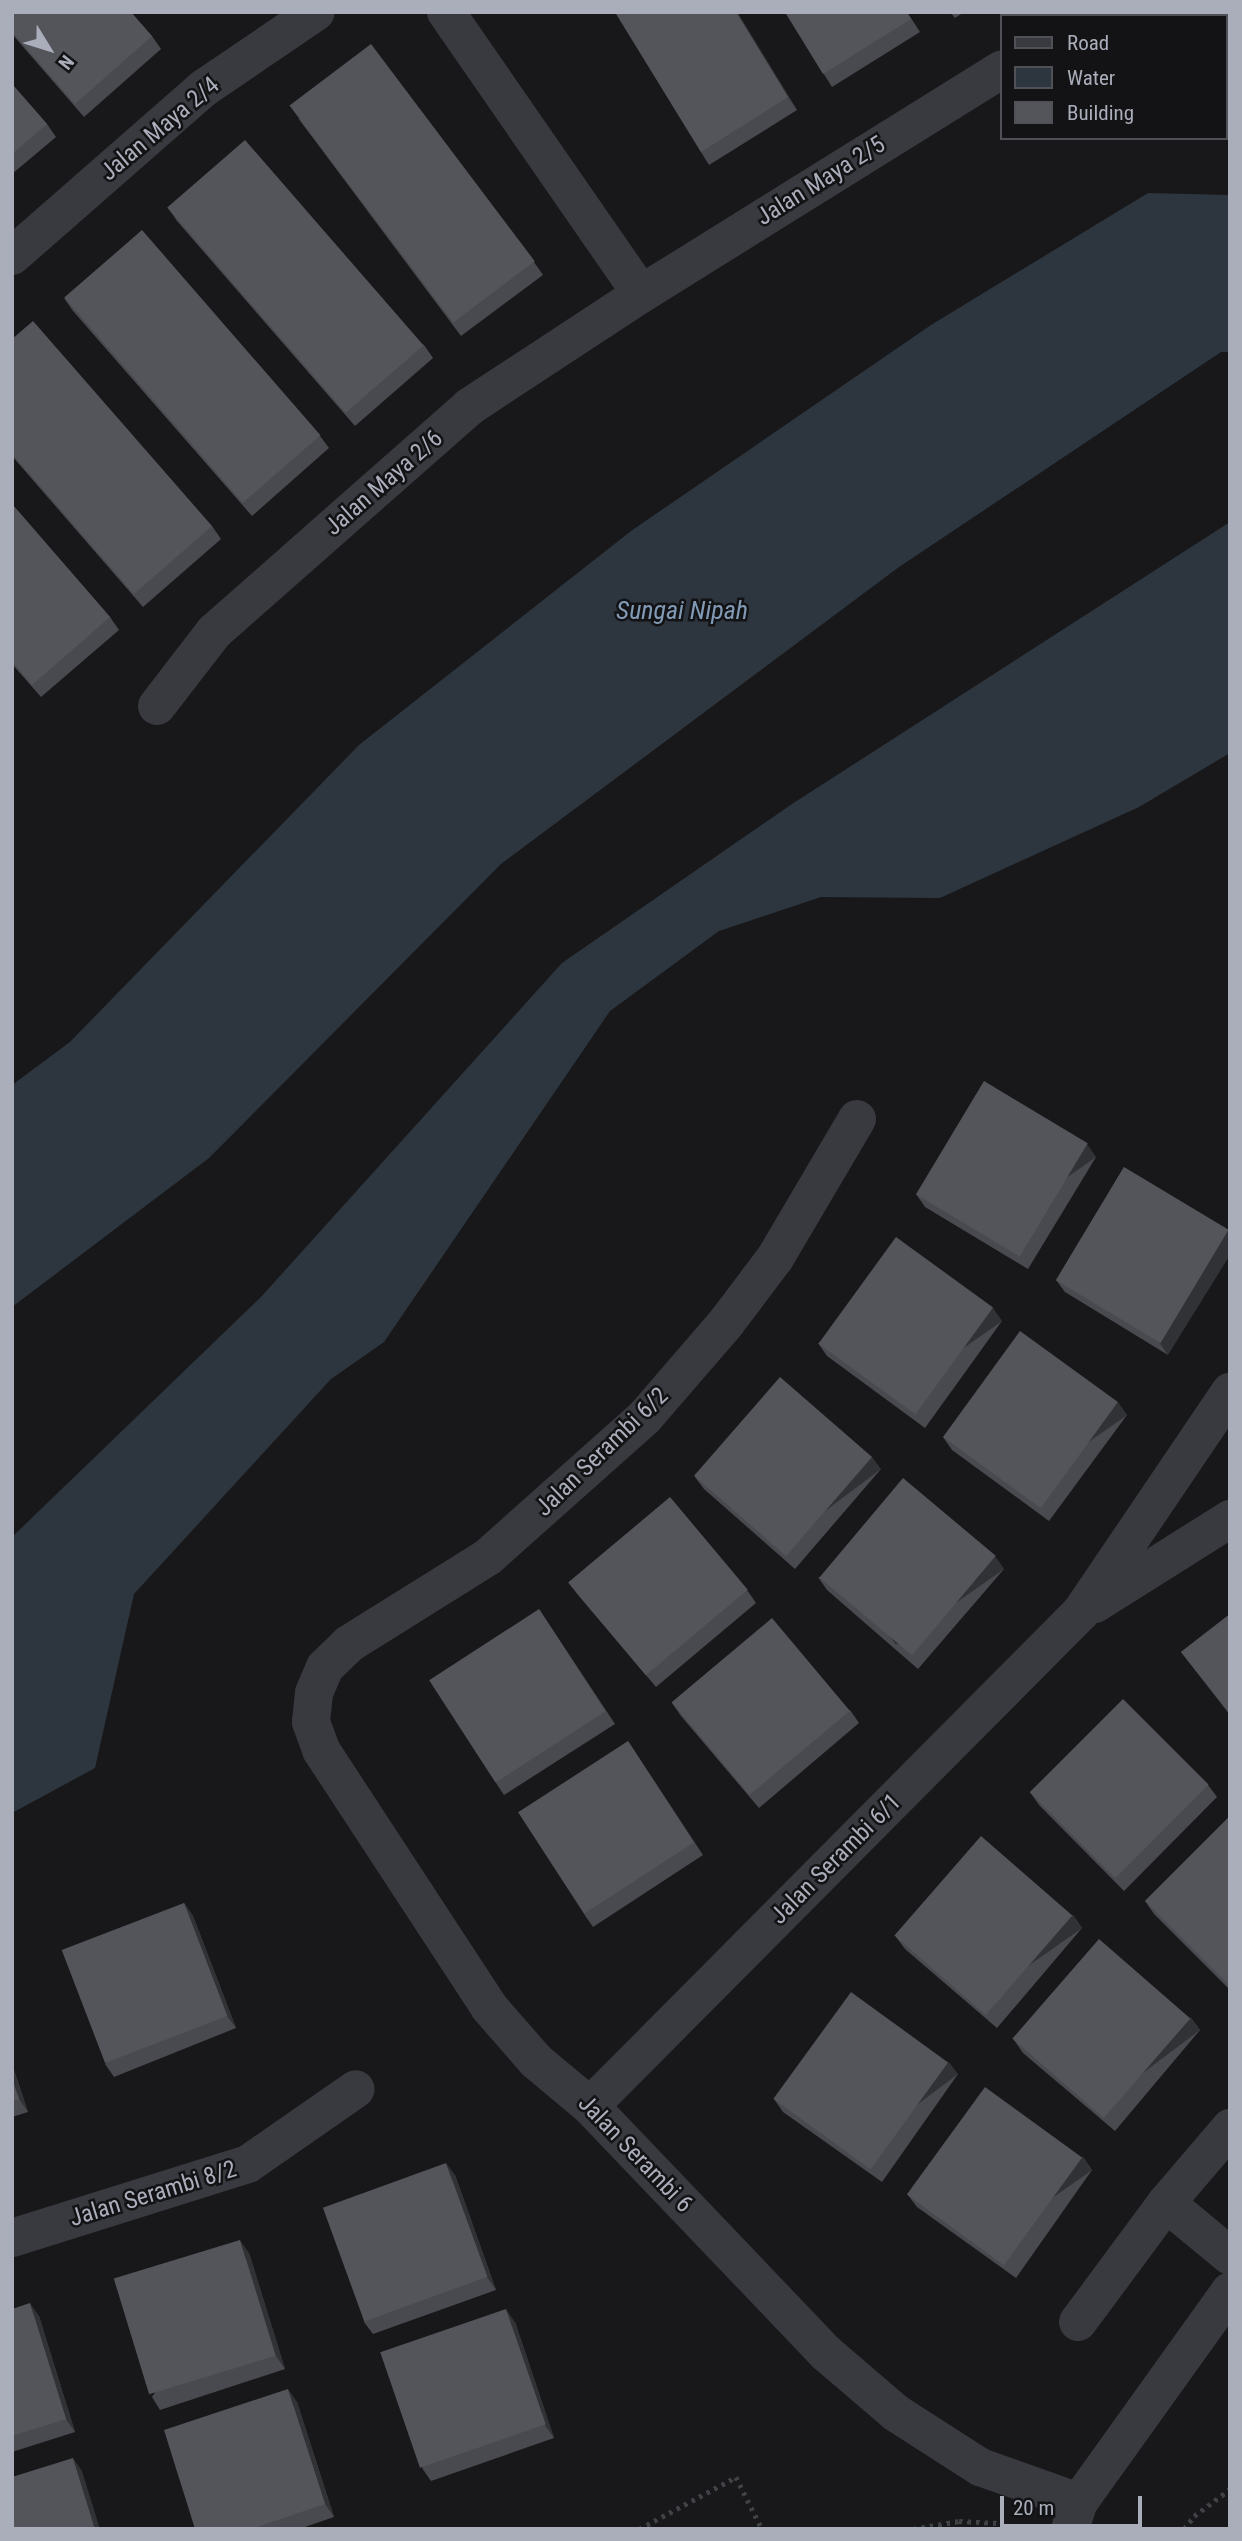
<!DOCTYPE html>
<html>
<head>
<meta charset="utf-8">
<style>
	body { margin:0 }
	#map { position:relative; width:1242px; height:2541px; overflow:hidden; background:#18181a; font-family:"Roboto Condensed",sans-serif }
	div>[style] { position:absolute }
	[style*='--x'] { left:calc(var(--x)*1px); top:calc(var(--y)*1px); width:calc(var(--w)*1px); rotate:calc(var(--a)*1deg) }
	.water>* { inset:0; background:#2d363f }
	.path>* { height:4.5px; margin-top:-2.25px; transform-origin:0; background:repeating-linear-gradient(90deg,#3f4146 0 3.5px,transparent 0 8.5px) }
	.minor>* { height:38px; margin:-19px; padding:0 19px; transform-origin:19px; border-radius:19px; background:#393a3f }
	.wall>* { inset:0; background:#494a4f }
	.shaded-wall>* { inset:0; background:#313235; transform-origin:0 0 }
	.building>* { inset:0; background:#54555b; transform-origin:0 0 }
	span { translate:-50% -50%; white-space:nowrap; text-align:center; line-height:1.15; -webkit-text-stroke:5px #131315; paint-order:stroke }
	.street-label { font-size:24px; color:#aaaeba }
	.water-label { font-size:26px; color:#819ab6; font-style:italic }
	.frame { position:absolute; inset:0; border:14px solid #aaaeba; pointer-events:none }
	.legend { position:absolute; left:1000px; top:14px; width:228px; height:126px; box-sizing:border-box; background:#131315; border:2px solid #4f5157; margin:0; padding:9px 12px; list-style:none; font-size:21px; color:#aaaeba }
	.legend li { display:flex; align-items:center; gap:14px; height:35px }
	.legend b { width:35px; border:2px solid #4f5157 }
	.north { position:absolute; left:14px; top:14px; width:70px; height:70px; -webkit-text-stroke:5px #131315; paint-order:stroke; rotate:128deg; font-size:19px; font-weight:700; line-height:28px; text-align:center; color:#aaaeba }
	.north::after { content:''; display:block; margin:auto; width:24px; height:32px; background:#aaaeba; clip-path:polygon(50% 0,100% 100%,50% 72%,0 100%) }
	.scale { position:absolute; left:1000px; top:2496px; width:142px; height:32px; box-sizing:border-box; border:4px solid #aaaeba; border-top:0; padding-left:9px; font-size:21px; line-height:24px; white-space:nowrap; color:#aaaeba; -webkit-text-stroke:5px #131315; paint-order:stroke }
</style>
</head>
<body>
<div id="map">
	<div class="water">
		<div style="clip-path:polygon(1148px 193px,1230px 195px,1230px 352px,1221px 352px,899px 567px,501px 864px,209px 1158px,12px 1307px,12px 1085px,70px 1042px,359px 745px,631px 531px,931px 325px)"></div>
		<div style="clip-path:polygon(1230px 522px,1230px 753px,1139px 807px,940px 898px,821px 897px,719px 931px,610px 1011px,384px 1342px,331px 1379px,134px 1594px,95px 1768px,12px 1813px,12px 1537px,261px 1297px,562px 963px,792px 804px)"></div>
	</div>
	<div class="path">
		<div style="--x:639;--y:2529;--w:110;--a:-28.2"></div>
		<div style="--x:736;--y:2477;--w:58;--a:63.4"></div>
		<div style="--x:913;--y:2529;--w:47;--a:-9.9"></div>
		<div style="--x:959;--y:2521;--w:39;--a:3"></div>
		<div style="--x:1184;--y:2529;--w:16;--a:-52"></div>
		<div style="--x:1194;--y:2516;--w:45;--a:-36.9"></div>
	</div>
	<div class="minor">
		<div style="--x:446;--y:12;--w:343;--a:55.3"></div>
		<div style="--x:1088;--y:16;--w:7;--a:-34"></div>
		<div style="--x:12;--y:256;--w:255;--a:-41.2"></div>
		<div style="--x:204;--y:88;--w:135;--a:-34.2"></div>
		<div style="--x:157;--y:706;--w:93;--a:-52.4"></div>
		<div style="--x:214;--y:632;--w:340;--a:-41.4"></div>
		<div style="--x:469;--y:407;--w:206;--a:-33.3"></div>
		<div style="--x:641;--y:294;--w:425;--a:-31.9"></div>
		<div style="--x:857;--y:1119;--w:161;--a:120.5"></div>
		<div style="--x:775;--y:1258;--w:81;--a:127"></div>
		<div style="--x:726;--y:1323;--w:124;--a:130.8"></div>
		<div style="--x:645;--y:1417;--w:210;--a:138.3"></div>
		<div style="--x:488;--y:1557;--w:164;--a:148"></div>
		<div style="--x:349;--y:1644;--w:33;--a:136"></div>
		<div style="--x:325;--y:1667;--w:28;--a:113"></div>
		<div style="--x:314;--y:1693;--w:29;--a:96"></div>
		<div style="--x:311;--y:1722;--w:30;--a:70"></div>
		<div style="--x:321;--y:1750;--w:307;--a:56.8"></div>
		<div style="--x:489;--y:2007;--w:72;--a:49"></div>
		<div style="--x:536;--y:2061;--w:70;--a:39.8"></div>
		<div style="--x:590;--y:2106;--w:342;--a:46.3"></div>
		<div style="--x:826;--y:2353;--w:92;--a:40.6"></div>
		<div style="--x:896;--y:2413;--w:100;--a:32.7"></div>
		<div style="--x:980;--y:2467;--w:105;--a:19.5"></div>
		<div style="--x:1095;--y:1604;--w:160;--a:-32.2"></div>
		<div style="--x:590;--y:2106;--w:697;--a:-45.17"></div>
		<div style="--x:1081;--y:1612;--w:266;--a:-55.9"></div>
		<div style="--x:1166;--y:2203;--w:83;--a:39.6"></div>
		<div style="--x:12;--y:2238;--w:247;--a:-17.4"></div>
		<div style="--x:248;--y:2164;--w:131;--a:-34.8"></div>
		<div style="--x:1078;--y:2322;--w:148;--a:-53.5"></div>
		<div style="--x:1166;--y:2203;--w:99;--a:-49.5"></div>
		<div style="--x:1070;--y:2529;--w:28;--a:-72"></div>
		<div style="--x:1079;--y:2502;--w:259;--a:-54.4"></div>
	</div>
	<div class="wall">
		<div style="clip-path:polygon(12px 12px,152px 36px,161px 49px,84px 117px,12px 34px)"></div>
		<div style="clip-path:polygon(615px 12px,737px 12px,797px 110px,709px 165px)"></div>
		<div style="clip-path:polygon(785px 12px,907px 12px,920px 32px,832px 87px)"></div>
		<div style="clip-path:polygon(950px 12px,964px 12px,955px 18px)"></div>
		<div style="clip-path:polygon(12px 84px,47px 124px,56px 137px,12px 174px)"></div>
		<div style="clip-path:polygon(298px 118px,534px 262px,543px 275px,461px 336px)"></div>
		<div style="clip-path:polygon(168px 208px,424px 345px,433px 358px,355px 426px,177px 221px)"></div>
		<div style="clip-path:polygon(64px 298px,320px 436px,329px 448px,252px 516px,73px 311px)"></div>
		<div style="clip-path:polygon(12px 339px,212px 526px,221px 539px,143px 607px,12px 456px)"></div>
		<div style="clip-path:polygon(12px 504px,110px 617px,119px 630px,41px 697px,12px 664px)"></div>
		<div style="clip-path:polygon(1096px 1157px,1028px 1269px,925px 1207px,916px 1194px)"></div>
		<div style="clip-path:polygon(1124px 1167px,1168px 1355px,1065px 1292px,1056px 1280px)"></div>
		<div style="clip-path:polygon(1002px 1321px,925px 1428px,827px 1356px,818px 1343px)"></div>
		<div style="clip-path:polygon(1127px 1415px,1049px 1521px,952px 1450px,943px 1437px)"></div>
		<div style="clip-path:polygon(881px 1469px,795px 1569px,704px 1489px,695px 1477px)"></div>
		<div style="clip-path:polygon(1004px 1569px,918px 1669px,827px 1590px,818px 1577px)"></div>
		<div style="clip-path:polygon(569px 1583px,747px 1590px,756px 1603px,656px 1687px,578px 1595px)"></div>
		<div style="clip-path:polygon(539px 1609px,615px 1724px,504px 1795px,496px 1783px)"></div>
		<div style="clip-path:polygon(1230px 1614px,1230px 1715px,1181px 1652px)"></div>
		<div style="clip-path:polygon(672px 1703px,850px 1710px,859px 1723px,759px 1808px,681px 1716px)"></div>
		<div style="clip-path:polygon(628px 1741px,703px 1855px,593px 1927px,584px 1914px)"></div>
		<div style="clip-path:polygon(1208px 1785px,1217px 1797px,1124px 1891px,1039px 1805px,1030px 1792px)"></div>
		<div style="clip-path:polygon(1230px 1816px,1230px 1990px,1154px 1914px,1145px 1901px)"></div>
		<div style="clip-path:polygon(184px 1903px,193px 1916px,236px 2028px,114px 2077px,105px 2064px)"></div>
		<div style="clip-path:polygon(1073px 1915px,1082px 1928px,997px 2028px,905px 1949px,896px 1937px)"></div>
		<div style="clip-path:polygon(1191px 2018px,1200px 2030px,1115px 2131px,1023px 2053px,1014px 2040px)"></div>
		<div style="clip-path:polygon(12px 2064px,28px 2112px,12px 2117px)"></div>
		<div style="clip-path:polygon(958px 2074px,882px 2182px,783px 2112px,774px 2099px)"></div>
		<div style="clip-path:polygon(1083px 2157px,1092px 2170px,1016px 2278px,917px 2207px,908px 2195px)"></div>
		<div style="clip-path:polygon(455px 2175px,496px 2290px,373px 2334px,364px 2322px)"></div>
		<div style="clip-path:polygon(249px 2253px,285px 2369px,160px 2410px,152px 2397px)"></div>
		<div style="clip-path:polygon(12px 2309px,39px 2316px,75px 2432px,12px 2452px)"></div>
		<div style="clip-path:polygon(515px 2322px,554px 2438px,431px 2481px,422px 2468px)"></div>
		<div style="clip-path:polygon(297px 2402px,334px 2517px,299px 2529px,195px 2529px)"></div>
	</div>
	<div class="shaded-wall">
		<div style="clip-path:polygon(736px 12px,737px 12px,797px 110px,788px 97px)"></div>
		<div style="left:1087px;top:1144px;width:16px;height:131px;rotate:55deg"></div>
		<div style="clip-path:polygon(1228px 1230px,1230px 1232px,1230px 1255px,1168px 1355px,1159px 1342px)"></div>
		<div style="left:993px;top:1308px;width:16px;height:132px;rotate:55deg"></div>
		<div style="left:1118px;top:1402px;width:16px;height:132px;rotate:55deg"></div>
		<div style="left:872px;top:1457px;width:15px;height:131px;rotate:53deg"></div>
		<div style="left:995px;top:1556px;width:16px;height:132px;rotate:55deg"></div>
		<div style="clip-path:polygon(184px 1903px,193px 1916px,236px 2028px,227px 2016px)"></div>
		<div style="left:1073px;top:1915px;width:16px;height:132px;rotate:55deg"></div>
		<div style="left:1191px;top:2018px;width:15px;height:131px;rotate:53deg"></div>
		<div style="left:949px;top:2062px;width:15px;height:131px;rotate:53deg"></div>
		<div style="clip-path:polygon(12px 2064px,28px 2112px,19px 2099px,12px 2079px)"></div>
		<div style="left:1083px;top:2157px;width:16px;height:132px;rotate:55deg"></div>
		<div style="clip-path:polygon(446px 2163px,455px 2175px,496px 2290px,487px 2277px)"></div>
		<div style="clip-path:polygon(240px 2240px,249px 2253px,285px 2369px,276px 2356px)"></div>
		<div style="clip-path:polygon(30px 2303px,39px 2316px,75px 2432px,66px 2419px)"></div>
		<div style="clip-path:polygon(506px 2309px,515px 2322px,554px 2438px,545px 2425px)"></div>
		<div style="clip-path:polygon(288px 2389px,297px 2402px,334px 2517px,325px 2504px)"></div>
		<div style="clip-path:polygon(73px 2458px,82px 2471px,100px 2529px,95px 2529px)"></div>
	</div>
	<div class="building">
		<div style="clip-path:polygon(12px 12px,131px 12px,152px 36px,75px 104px,12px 32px)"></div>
		<div style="clip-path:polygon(615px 12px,736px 12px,788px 97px,701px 152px)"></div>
		<div style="clip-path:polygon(785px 12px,906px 12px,911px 19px,823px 74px)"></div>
		<div style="left:371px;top:44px;width:272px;height:102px;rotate:53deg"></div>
		<div style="clip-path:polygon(12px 84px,47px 124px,12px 154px)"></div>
		<div style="left:245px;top:140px;width:272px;height:103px;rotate:49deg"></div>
		<div style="left:142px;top:230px;width:272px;height:103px;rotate:49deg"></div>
		<div style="clip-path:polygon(33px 321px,212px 526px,134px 594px,12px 454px,12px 339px)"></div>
		<div style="clip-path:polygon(12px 504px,110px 617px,32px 685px,12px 661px)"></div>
		<div style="left:984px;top:1081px;width:121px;height:132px;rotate:31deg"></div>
		<div style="left:1124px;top:1167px;width:122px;height:132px;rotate:31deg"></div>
		<div style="left:896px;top:1237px;width:120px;height:132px;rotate:36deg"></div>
		<div style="left:1020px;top:1331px;width:121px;height:131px;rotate:36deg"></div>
		<div style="left:780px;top:1377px;width:122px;height:131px;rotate:41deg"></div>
		<div style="left:903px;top:1478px;width:121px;height:130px;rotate:40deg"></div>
		<div style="left:670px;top:1497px;width:121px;height:133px;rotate:50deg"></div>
		<div style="left:539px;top:1609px;width:122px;height:131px;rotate:57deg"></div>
		<div style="clip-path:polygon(1230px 1614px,1230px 1714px,1181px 1652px)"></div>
		<div style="left:772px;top:1618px;width:121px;height:131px;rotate:50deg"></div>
		<div style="left:1123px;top:1699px;width:121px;height:132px;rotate:45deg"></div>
		<div style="left:628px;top:1741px;width:121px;height:131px;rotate:57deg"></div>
		<div style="clip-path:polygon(1230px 1816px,1230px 1986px,1145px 1901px)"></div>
		<div style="left:981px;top:1836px;width:121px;height:132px;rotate:41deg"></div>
		<div style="left:184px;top:1903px;width:121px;height:131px;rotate:69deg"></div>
		<div style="left:1099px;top:1939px;width:121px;height:132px;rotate:41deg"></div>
		<div style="left:851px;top:1992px;width:120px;height:132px;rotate:36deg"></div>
		<div style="clip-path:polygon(12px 2079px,19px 2099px,12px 2101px)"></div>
		<div style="left:985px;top:2087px;width:120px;height:133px;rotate:36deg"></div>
		<div style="left:446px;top:2163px;width:121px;height:131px;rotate:70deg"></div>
		<div style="left:240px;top:2240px;width:121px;height:132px;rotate:73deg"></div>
		<div style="clip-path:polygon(30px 2303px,66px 2419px,12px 2436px,12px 2309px)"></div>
		<div style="left:506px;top:2309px;width:122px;height:133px;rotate:71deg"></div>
		<div style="clip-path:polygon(288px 2389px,325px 2504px,251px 2529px,195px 2529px,164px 2430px)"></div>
		<div style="clip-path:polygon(73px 2458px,95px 2529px,12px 2529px,12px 2477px)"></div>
	</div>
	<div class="street-label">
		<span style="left:160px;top:129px;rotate:-40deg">Jalan Maya 2/4</span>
		<span style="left:821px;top:181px;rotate:-32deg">Jalan Maya 2/5</span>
		<span style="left:384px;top:483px;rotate:-41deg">Jalan Maya 2/6</span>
		<span style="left:602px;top:1452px;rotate:-44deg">Jalan Serambi 6/2</span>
		<span style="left:836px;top:1859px;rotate:-45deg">Jalan Serambi 6/1</span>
		<span style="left:635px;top:2154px;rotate:46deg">Jalan Serambi 6</span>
		<span style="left:153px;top:2194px;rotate:-17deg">Jalan Serambi 8/2</span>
	</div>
	<div class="water-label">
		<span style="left:682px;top:611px">Sungai Nipah</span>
	</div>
	<div class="frame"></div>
	<ul class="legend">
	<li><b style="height:9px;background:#393a3f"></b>Road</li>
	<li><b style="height:19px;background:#2d363f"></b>Water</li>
	<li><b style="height:19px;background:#54555b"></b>Building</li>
	</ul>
	<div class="north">N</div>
	<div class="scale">20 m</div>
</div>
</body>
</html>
